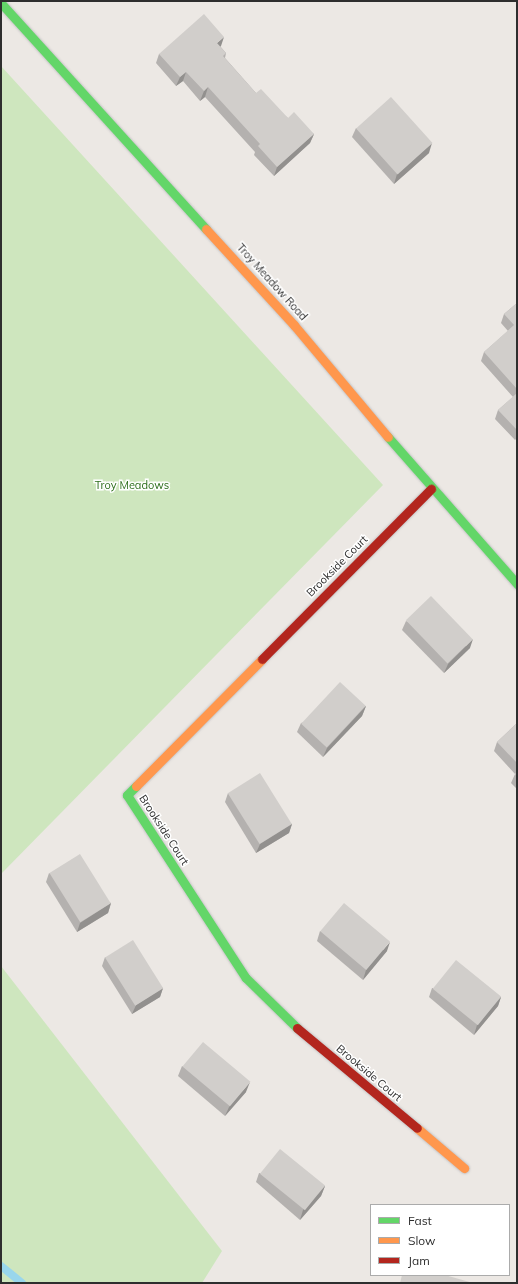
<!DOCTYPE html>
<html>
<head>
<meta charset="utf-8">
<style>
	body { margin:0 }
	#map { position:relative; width:518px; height:1284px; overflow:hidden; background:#ece8e4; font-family:Mulish,sans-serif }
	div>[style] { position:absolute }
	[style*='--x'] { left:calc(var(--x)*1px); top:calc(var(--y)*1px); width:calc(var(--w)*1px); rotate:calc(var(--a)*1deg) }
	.green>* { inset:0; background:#cee6be }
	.stream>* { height:8px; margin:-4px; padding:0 4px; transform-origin:4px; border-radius:4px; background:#99d6ec }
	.roads { filter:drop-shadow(0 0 1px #c5c4c5) drop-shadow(0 0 1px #c5c4c5) }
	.fast>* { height:9px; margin:-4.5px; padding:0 4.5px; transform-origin:4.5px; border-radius:4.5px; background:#63d668 }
	.slow>* { height:9px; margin:-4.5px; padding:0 4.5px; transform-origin:4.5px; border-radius:4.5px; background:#ff974d }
	.jam>* { height:9px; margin:-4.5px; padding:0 4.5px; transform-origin:4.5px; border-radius:4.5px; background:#b3261e }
	.wall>* { inset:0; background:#b4b1af }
	.shaded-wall>* { inset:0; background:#92908e }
	.building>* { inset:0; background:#d1cecb; transform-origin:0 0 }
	span { translate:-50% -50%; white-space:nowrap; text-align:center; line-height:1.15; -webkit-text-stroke:3px #fff; paint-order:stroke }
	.street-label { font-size:11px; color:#2e2e2e }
	.park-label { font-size:11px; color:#2c6e1b }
	.frame { position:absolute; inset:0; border:2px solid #2e2e2e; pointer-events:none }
	.legend { position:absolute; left:370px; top:1204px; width:140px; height:72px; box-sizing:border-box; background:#fff; border:1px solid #ababab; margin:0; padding:5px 7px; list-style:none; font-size:12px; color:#2e2e2e }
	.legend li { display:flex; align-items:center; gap:8px; height:20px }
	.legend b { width:20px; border:1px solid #ababab }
</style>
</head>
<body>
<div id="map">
	<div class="green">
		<div style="clip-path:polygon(1px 66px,383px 485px,1px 874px)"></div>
		<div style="clip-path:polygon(1px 966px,222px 1251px,202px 1283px,1px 1283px)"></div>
	</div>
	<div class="stream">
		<div style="--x:1;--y:1266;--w:27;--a:39"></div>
	</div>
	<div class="roads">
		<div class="fast">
			<div style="--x:1;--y:3;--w:305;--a:47.8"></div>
			<div style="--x:388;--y:437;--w:196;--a:48.7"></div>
			<div style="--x:136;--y:786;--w:13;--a:135"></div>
			<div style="--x:127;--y:795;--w:218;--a:57"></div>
			<div style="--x:246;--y:978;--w:71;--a:44.4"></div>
		</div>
		<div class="slow">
			<div style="--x:206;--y:229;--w:130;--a:47.5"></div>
			<div style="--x:294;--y:325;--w:146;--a:50"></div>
			<div style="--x:136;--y:786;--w:179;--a:-45.2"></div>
			<div style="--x:417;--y:1128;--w:62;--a:40.4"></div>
		</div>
		<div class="jam">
			<div style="--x:262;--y:659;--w:240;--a:-45.2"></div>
			<div style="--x:297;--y:1028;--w:156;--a:39.8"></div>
		</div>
	</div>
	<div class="wall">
		<div style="clip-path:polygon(220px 46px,226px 53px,225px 58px,256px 93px,288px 118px,314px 134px,310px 143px,274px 176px,254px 155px,255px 152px,205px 97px,200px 101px,183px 81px,176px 86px,156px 63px,159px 54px)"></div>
		<div style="clip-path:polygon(356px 128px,429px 153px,394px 184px,352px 137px)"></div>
		<div style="clip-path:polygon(517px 303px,517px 438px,515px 440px,495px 419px,498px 410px,513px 397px,481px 361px,484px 352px,508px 331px,501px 323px,504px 314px)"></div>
		<div style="clip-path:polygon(406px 621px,470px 648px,444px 673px,402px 630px)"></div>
		<div style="clip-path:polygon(366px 706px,362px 716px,323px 757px,297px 732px,301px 723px)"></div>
		<div style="clip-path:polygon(517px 723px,517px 789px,511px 783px,515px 774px,494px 751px,497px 742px)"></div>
		<div style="clip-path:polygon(228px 793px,292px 824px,289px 833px,256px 853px,225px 802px)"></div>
		<div style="clip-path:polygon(49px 873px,111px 903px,108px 913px,77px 932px,46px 882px)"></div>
		<div style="clip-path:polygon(320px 931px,387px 951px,363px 980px,317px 941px)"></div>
		<div style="clip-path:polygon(105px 957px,163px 988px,160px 997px,132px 1014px,102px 966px)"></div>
		<div style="clip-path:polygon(432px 988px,501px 997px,498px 1006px,474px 1035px,429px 997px)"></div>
		<div style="clip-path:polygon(182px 1066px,246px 1092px,225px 1116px,178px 1076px)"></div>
		<div style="clip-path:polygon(259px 1173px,325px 1186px,321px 1196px,300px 1220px,256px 1182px)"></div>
	</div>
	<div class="shaded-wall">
		<div style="clip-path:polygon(224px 37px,221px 46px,214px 52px,217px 43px)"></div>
		<div style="clip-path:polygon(186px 72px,183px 81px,176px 86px,180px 77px)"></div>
		<div style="clip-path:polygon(208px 87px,205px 97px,200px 101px,204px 91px)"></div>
		<div style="clip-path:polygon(314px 134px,310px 143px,274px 176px,277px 167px)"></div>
		<div style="clip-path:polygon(432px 143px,429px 153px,394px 184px,397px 174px)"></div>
		<div style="clip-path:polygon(473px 639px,470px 648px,444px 673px,448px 664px)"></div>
		<div style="clip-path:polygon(366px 706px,362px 716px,323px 757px,327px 748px)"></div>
		<div style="clip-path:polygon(292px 824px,289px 833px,256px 853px,260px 844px)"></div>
		<div style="clip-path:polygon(111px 903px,108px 913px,77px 932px,80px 923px)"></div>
		<div style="clip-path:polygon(390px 942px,387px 951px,363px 980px,366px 970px)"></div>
		<div style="clip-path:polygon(163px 988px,160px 997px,132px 1014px,136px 1005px)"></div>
		<div style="clip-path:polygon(501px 997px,498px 1006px,474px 1035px,477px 1025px)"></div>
		<div style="clip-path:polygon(250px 1082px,246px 1092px,225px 1116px,229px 1107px)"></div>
		<div style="clip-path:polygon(325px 1186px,321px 1196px,300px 1220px,303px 1210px)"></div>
	</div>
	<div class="building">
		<div style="clip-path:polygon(204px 14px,224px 37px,217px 43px,226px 53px,223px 56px,256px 93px,261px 89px,288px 118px,294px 112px,314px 134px,277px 167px,258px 146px,260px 144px,208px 87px,204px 91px,186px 72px,180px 77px,159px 54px)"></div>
		<div style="left:391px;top:97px;width:62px;height:47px;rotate:48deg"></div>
		<div style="clip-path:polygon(517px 303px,517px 389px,484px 352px,514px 325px,504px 314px)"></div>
		<div style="clip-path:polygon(517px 393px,517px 430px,498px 410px)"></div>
		<div style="left:431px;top:596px;width:60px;height:35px;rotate:46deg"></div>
		<div style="left:340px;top:682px;width:35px;height:57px;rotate:43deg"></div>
		<div style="clip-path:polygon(517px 723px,517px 763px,497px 742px)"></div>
		<div style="clip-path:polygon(517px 772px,517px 776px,515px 774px)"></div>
		<div style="left:260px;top:773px;width:60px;height:38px;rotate:58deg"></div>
		<div style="left:80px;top:854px;width:58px;height:36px;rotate:58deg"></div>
		<div style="left:344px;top:903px;width:60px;height:37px;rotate:40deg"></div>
		<div style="left:133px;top:940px;width:57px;height:33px;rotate:58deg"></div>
		<div style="left:456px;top:960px;width:58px;height:37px;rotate:39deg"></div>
		<div style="left:203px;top:1042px;width:62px;height:32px;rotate:40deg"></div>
		<div style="left:280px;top:1149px;width:58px;height:32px;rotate:39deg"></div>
		<div style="clip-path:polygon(402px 1275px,445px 1275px,473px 1283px,400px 1283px)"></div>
	</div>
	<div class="street-label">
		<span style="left:272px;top:282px;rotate:48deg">Troy Meadow Road</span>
		<span style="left:337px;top:566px;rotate:-45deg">Brookside Court</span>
		<span style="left:164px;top:830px;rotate:57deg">Brookside Court</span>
		<span style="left:369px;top:1073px;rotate:40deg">Brookside Court</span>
	</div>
	<div class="park-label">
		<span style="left:132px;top:485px">Troy Meadows</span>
	</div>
	<div class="frame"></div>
	<ul class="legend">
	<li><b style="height:5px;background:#63d668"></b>Fast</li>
	<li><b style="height:5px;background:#ff974d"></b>Slow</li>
	<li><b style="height:5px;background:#b3261e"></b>Jam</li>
	</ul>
</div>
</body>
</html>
